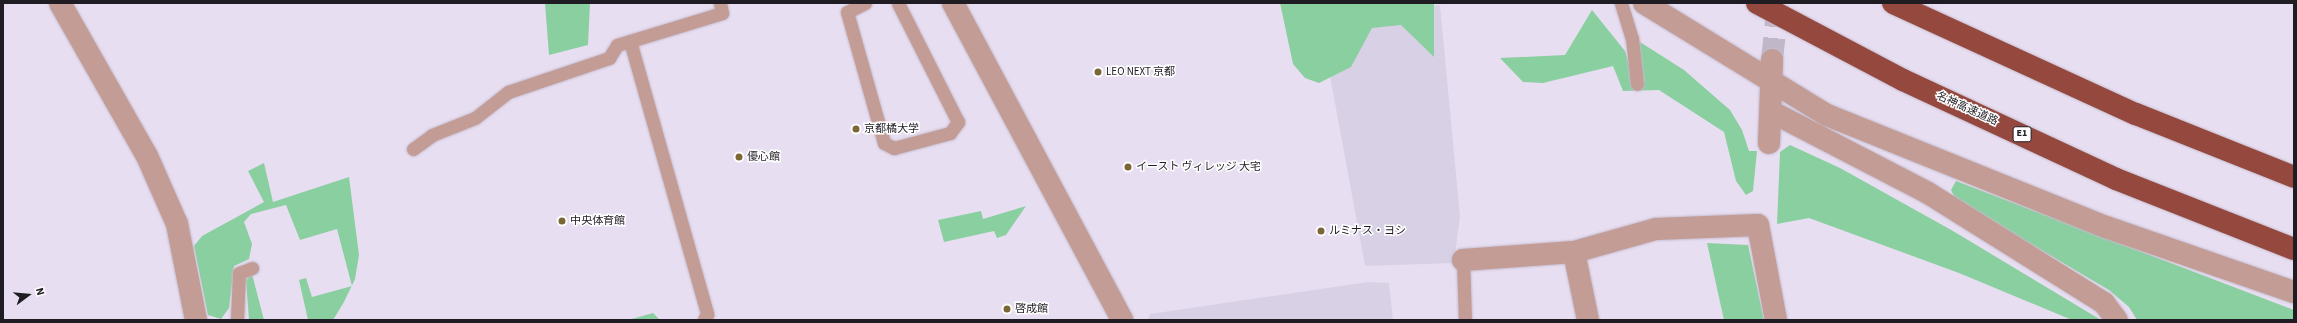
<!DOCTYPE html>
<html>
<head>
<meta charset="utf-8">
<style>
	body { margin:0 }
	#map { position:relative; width:2297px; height:323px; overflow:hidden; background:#e8def1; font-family:"Source Sans 3","Noto Sans JP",sans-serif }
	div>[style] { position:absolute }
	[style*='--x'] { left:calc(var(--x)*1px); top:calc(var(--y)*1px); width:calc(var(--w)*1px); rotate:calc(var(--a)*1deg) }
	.industrial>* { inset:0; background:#d8d1e6 }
	.green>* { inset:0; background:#8acfa0 }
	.minor-tunnel>* { height:22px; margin-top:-11px; transform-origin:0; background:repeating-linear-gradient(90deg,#c0b7c8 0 22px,transparent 0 33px) }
	.roads { filter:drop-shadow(0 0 1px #c4bbcc) drop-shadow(0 0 1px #c4bbcc) }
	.service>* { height:13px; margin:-6.5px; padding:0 6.5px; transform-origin:6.5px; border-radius:6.5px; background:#c39c96 }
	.minor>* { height:22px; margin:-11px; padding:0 11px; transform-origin:11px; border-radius:11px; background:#c39c96 }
	.motorway>* { height:22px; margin:-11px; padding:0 11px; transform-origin:11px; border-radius:11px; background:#95483e }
	.dots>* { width:11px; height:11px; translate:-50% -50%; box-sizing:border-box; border:2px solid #fff; border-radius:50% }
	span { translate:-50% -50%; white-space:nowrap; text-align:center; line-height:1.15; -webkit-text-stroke:3px #fff; paint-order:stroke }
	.shield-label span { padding:1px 3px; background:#fff; border:1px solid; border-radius:3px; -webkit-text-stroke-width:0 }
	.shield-label { font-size:10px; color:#201c23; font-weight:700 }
	.poi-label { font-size:11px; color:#201c23 }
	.left { translate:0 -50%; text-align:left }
	.street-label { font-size:11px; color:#201c23 }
	.frame { position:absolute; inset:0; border:4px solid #201c23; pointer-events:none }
	.north { position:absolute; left:8px; top:275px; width:40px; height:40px; -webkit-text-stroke:3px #fff; paint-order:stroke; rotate:74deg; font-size:11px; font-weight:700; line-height:16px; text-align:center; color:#201c23 }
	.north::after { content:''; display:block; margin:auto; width:14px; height:18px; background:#201c23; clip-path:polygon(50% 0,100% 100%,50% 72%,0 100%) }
</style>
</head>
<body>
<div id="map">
	<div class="industrial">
		<div style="clip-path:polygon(1440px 5px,1460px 216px,1454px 263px,1365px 266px,1319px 16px)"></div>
		<div style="clip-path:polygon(1368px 282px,1389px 283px,1393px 320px,1147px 320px,1150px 314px)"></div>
	</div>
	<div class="green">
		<div style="clip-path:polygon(545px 3px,590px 3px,588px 45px,549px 55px)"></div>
		<div style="clip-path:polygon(1280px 3px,1434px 3px,1434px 57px,1401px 25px,1372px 28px,1351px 67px,1319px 83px,1305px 78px,1293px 64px)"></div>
		<div style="clip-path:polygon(1592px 10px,1625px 51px,1633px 77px,1640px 76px,1640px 42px,1684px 70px,1730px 110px,1742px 130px,1749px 151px,1757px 151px,1753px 191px,1746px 195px,1736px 181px,1724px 132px,1659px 90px,1623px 91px,1613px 66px,1543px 83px,1523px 82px,1500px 58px,1565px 55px)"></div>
		<div style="clip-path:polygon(1790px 145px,1840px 168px,1953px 231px,2101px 320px,2072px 320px,1959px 273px,1809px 218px,1777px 224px,1780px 152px)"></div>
		<div style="clip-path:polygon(264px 163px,273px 202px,349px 177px,359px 255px,355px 279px,344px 302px,333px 320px,308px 320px,299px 280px,306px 278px,312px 297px,352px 286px,337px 229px,300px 240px,286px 205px,251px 214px,244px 222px,252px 244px,249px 259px,234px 266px,229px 308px,221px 319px,208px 315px,194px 246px,202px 236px,264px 202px,248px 171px)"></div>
		<div style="clip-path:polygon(1956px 181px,2294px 310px,2294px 320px,2137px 320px,2129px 307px,2109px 290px,1956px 200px,1951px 190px)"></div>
		<div style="clip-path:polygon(1026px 206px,1006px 235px,997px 238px,994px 231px,944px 242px,938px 220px,981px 211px,983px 219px)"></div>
		<div style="clip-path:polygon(1707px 243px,1748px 245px,1764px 320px,1724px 320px)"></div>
		<div style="clip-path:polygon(252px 274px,264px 320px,249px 320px,246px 280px)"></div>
		<div style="clip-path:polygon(653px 313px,660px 320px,628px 320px)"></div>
	</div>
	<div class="minor-tunnel">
		<div style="--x:1772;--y:60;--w:57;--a:-84"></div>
	</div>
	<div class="roads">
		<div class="service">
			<div style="--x:865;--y:3;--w:20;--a:153"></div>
			<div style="--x:847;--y:12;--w:136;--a:74.2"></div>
			<div style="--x:884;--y:143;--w:11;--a:27"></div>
			<div style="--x:894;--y:148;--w:58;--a:-15"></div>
			<div style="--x:950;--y:133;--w:14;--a:-54"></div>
			<div style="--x:958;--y:122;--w:133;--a:-116.8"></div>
			<div style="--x:1621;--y:3;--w:37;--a:73"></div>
			<div style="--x:1632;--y:38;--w:46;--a:83.8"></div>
			<div style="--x:630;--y:41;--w:284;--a:74.2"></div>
			<div style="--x:707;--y:314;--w:7;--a:117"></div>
			<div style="--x:413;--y:149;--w:24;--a:-36"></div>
			<div style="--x:432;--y:135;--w:46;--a:-21.6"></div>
			<div style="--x:475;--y:118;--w:42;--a:-38.2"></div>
			<div style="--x:508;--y:92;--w:107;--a:-18.6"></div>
			<div style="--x:609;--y:58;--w:15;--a:-58"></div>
			<div style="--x:617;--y:45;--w:110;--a:-16.9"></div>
			<div style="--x:722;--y:13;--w:10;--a:-101"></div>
			<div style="--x:1463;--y:260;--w:60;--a:88.1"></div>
			<div style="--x:237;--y:320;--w:47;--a:-87.6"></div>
			<div style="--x:239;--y:273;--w:14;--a:-21"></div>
		</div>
		<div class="minor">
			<div style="--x:60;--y:3;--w:176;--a:60.4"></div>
			<div style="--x:147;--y:156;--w:74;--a:66.2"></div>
			<div style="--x:177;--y:224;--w:98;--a:78.8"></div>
			<div style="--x:953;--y:3;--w:359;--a:61.9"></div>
			<div style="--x:1644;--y:3;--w:215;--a:31.5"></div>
			<div style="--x:1827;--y:115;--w:301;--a:21.9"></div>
			<div style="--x:2106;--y:227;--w:199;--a:19.1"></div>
			<div style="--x:1772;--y:112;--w:176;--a:27.4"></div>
			<div style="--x:1928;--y:193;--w:208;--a:32"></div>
			<div style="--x:2104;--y:303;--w:21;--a:53"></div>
			<div style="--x:1769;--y:143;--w:83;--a:-87.9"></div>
			<div style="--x:1574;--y:252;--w:69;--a:78.4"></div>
			<div style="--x:1463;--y:260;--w:111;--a:-4.1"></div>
			<div style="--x:1574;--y:252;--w:85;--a:-15.7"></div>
			<div style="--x:1656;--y:229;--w:102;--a:-2.2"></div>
			<div style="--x:1758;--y:225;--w:97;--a:79.3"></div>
		</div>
		<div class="motorway">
			<div style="--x:1757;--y:3;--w:165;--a:27.8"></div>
			<div style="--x:1903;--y:80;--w:235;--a:24.9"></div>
			<div style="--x:2116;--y:179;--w:191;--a:21.5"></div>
			<div style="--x:1893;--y:3;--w:267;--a:24.6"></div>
			<div style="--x:2136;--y:114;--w:170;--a:21.7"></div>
		</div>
	</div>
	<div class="dots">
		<div style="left:1098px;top:72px;background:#7b6635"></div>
		<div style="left:856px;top:129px;background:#7b6635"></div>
		<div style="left:739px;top:157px;background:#7b6635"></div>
		<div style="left:1128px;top:167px;background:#7b6635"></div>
		<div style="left:562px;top:221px;background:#7b6635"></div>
		<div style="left:1321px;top:231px;background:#7b6635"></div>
		<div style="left:1007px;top:309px;background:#7b6635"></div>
	</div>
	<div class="shield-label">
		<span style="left:2022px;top:134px">E1</span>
	</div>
	<div class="poi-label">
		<span class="left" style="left:1106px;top:72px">LEO NEXT 京都</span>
		<span class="left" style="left:864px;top:129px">京都橘大学</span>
		<span class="left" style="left:747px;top:157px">優心館</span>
		<span class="left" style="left:1136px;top:167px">イースト ヴィレッジ 大宅</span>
		<span class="left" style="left:570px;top:221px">中央体育館</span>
		<span class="left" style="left:1329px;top:231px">ルミナス・ヨシ</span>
		<span class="left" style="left:1015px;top:309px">啓成館</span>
	</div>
	<div class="street-label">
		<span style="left:1967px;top:109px;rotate:24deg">名神高速道路</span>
	</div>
	<div class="frame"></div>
	<div class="north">N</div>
</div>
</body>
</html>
